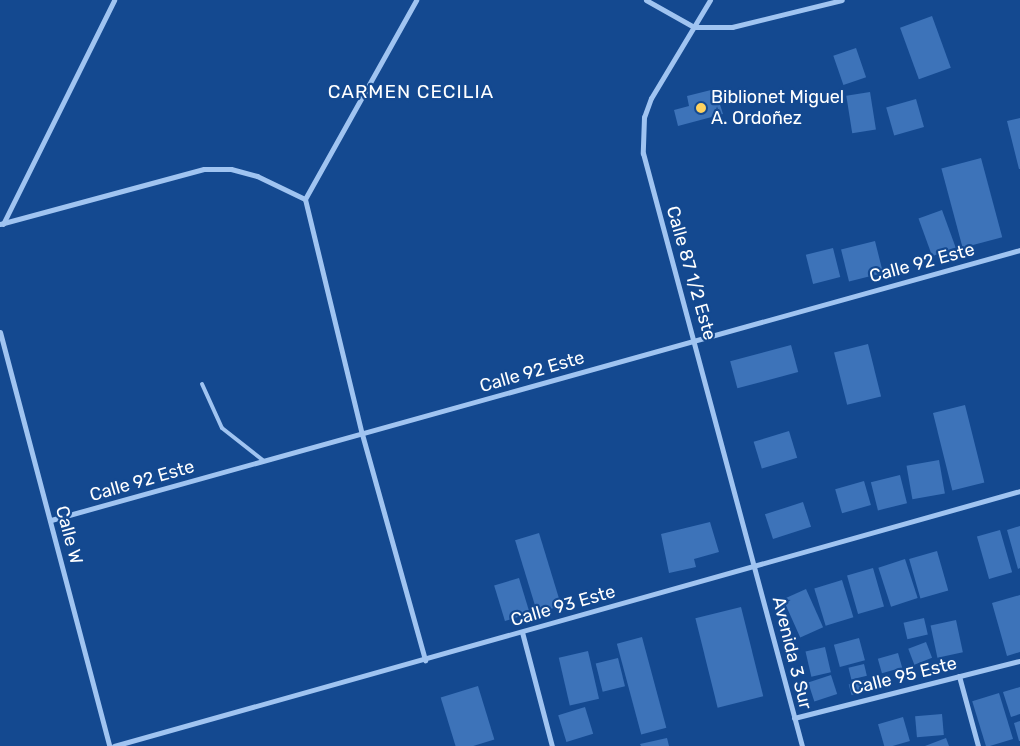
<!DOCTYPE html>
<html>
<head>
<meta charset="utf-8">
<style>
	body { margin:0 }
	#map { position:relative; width:1020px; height:746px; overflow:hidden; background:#144990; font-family:Rubik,sans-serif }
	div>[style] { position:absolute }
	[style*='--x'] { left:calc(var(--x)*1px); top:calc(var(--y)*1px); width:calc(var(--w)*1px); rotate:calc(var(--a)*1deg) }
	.building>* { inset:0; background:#3d73b9; transform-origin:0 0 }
	.lane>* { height:4px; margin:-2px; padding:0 2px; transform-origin:2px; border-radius:2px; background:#a0c4f1 }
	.street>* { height:5px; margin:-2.5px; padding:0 2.5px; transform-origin:2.5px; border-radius:2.5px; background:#a0c4f1 }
	.dots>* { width:14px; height:14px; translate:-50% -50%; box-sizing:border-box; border:2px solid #144990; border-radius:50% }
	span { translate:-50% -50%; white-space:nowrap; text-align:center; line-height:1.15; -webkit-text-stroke:4.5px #144990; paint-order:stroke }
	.poi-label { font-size:18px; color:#fff }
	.left { translate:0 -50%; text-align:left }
	.street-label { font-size:18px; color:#fff }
	.neighbourhood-label { font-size:19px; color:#fff; letter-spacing:1px }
</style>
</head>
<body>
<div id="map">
	<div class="building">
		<div style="left:932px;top:16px;width:55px;height:34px;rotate:70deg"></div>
		<div style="left:856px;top:48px;width:31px;height:24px;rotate:71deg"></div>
		<div style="clip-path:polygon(715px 89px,723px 114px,678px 126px,674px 110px,689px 106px,687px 96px)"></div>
		<div style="left:870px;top:92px;width:38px;height:24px;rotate:81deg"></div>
		<div style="left:916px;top:99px;width:29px;height:31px;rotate:74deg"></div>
		<div style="clip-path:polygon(1020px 118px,1020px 169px,1019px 169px,1007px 121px)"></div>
		<div style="left:981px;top:158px;width:82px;height:41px;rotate:75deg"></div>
		<div style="left:942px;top:210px;width:40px;height:25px;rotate:70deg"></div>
		<div style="left:875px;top:241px;width:33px;height:35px;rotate:76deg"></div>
		<div style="left:833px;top:248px;width:30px;height:28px;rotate:76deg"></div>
		<div style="left:868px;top:344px;width:54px;height:35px;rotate:76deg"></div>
		<div style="left:791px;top:345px;width:28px;height:63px;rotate:75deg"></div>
		<div style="left:965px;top:405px;width:80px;height:33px;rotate:76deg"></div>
		<div style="left:789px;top:431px;width:28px;height:37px;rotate:73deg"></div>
		<div style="left:939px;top:460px;width:34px;height:33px;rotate:80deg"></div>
		<div style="left:900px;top:475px;width:29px;height:30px;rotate:76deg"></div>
		<div style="left:864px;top:481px;width:25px;height:30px;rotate:74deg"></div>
		<div style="left:803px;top:502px;width:26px;height:40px;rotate:72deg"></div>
		<div style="clip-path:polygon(710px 522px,719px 552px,694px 559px,696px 567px,669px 573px,661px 534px)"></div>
		<div style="clip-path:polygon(1020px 526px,1020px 568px,1018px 569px,1007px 530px)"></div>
		<div style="left:1000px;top:530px;width:44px;height:24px;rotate:74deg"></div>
		<div style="left:539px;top:533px;width:76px;height:25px;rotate:73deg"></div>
		<div style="left:937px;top:551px;width:41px;height:29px;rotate:74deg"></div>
		<div style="left:905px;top:559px;width:41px;height:28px;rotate:72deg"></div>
		<div style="left:873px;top:568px;width:40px;height:27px;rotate:74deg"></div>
		<div style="left:519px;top:578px;width:37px;height:26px;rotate:73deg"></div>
		<div style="left:842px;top:580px;width:39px;height:29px;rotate:73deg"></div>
		<div style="left:806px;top:589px;width:42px;height:25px;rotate:66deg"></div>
		<div style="clip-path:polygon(1020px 595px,1020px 652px,1007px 656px,992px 603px)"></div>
		<div style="left:741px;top:607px;width:92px;height:47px;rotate:76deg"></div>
		<div style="left:924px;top:618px;width:17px;height:21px;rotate:77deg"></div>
		<div style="left:956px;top:620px;width:33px;height:26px;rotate:78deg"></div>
		<div style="left:642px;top:637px;width:94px;height:26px;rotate:75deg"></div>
		<div style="left:859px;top:638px;width:23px;height:26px;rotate:75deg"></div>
		<div style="left:926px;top:642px;width:17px;height:19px;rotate:69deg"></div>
		<div style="left:825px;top:647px;width:26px;height:20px;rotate:77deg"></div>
		<div style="left:588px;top:651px;width:49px;height:30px;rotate:77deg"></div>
		<div style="left:898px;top:653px;width:15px;height:21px;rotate:74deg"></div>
		<div style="left:618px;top:658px;width:29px;height:23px;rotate:76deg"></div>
		<div style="left:864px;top:664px;width:12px;height:16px;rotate:76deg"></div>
		<div style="left:831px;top:675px;width:20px;height:24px;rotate:72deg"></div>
		<div style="left:869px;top:679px;width:11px;height:21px;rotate:75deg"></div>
		<div style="left:478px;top:686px;width:56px;height:39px;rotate:73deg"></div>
		<div style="clip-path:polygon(1020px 687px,1020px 714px,1011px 717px,1003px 692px)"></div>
		<div style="left:999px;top:693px;width:48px;height:28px;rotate:73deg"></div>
		<div style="left:585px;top:707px;width:28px;height:28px;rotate:73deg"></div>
		<div style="left:942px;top:714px;width:21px;height:27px;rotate:85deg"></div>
		<div style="left:903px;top:717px;width:25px;height:26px;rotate:74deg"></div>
		<div style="clip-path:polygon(1020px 721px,1020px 741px,1019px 741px,1014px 723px)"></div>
		<div style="clip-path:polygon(667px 738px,669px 746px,641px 746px,640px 744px)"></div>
		<div style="clip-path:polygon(946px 738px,949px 746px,925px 746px)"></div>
	</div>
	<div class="lane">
		<div style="--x:202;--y:384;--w:48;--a:65.6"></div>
		<div style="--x:222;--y:428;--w:53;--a:38.2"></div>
	</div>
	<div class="street">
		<div style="--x:646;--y:0;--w:55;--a:29.4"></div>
		<div style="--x:694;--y:27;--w:38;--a:0"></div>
		<div style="--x:732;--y:27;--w:113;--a:-13.8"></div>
		<div style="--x:710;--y:0;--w:114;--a:121"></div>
		<div style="--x:651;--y:98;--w:20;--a:110"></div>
		<div style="--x:644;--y:117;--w:36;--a:92"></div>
		<div style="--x:643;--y:153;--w:614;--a:74.99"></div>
		<div style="--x:305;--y:199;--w:242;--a:76.4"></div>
		<div style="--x:362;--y:434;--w:235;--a:74.4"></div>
		<div style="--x:305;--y:199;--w:228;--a:-60.8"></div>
		<div style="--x:0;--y:224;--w:211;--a:-15.1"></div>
		<div style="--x:204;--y:169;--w:27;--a:0"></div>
		<div style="--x:231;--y:169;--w:27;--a:15"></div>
		<div style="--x:257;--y:176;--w:53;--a:25.6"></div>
		<div style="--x:3;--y:224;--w:250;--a:-63.6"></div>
		<div style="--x:0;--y:332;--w:428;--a:75.2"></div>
		<div style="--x:51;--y:520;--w:1006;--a:-15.57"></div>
		<div style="--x:522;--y:632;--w:118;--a:75.3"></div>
		<div style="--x:959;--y:676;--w:73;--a:74.8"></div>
		<div style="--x:794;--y:718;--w:233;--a:-14.2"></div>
		<div style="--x:114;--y:746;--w:941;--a:-15.72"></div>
	</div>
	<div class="dots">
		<div style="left:701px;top:108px;background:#ffd25f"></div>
	</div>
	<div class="poi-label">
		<span class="left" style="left:711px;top:108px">Biblionet Miguel<br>A. Ordoñez</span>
	</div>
	<div class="street-label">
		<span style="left:922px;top:263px;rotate:-15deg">Calle 92 Este</span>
		<span style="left:691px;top:273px;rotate:74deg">Calle 87 1/2 Este</span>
		<span style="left:532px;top:372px;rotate:-16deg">Calle 92 Este</span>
		<span style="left:142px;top:481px;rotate:-16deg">Calle 92 Este</span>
		<span style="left:69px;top:535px;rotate:75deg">Calle W</span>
		<span style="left:563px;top:606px;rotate:-16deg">Calle 93 Este</span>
		<span style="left:792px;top:653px;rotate:76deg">Avenida 3 Sur</span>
		<span style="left:904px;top:676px;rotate:-14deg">Calle 95 Este</span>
	</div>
	<div class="neighbourhood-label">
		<span style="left:411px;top:92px">CARMEN CECILIA</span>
	</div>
</div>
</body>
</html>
